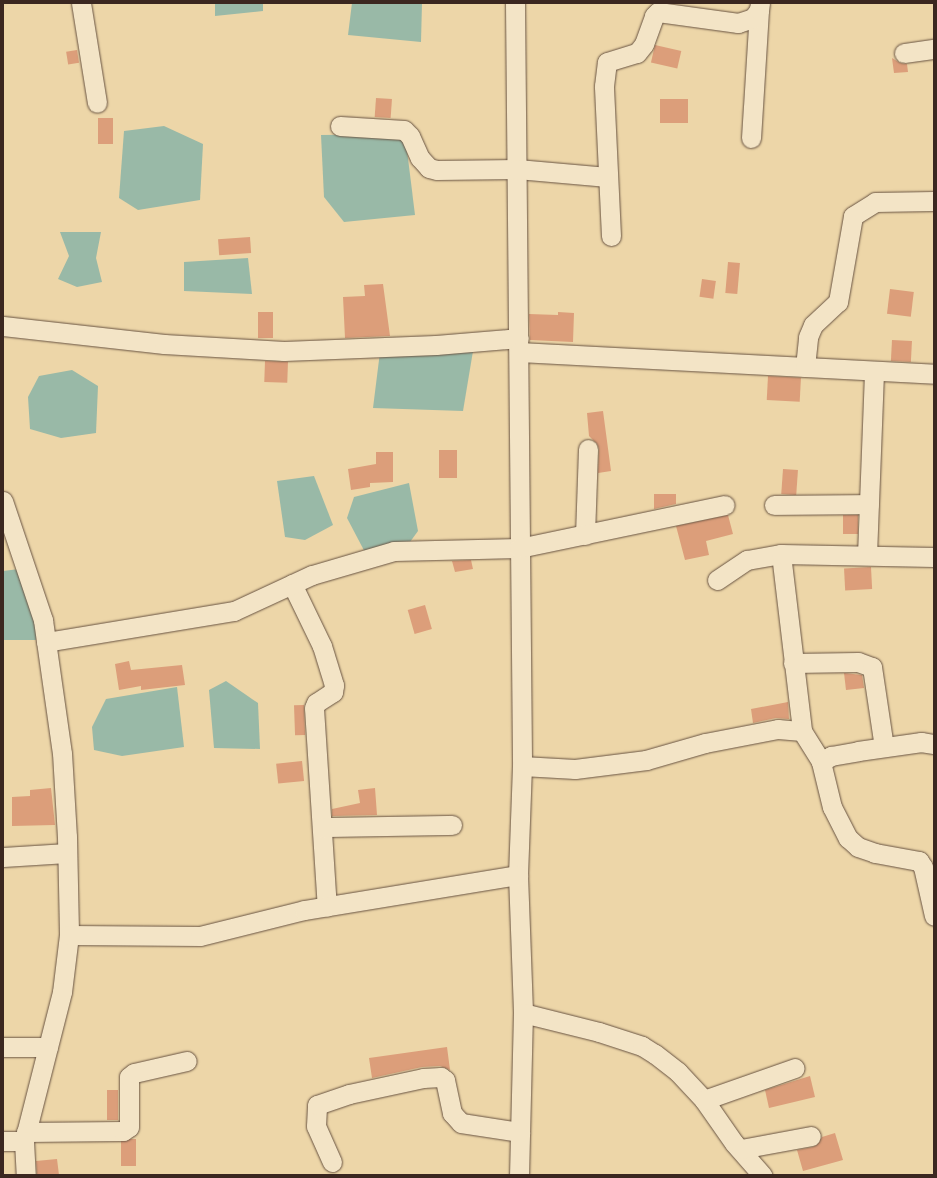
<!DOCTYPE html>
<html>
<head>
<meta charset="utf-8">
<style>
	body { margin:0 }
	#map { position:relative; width:937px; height:1178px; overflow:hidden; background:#edd6a8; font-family:"IM FELL English",serif }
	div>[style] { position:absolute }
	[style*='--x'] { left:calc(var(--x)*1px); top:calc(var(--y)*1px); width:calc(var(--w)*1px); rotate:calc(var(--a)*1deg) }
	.water>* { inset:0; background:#99b9a7 }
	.building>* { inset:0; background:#dc9e7a; transform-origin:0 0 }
	.roads { filter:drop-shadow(0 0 1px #685342) drop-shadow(0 0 1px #685342) }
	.minor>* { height:19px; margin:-9.5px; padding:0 9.5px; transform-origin:9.5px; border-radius:9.5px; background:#f3e4c6 }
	span { translate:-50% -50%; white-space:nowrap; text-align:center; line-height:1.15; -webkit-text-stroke:3.5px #f3e4c6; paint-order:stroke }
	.frame { position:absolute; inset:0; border:4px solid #3b2720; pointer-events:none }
</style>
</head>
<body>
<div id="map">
	<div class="water">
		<div style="clip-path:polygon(215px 3px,263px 3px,263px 11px,215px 16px)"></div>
		<div style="clip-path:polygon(352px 3px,422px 3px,421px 42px,348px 35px)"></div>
		<div style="clip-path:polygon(164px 126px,203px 144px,200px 200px,138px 210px,119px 198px,124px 131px)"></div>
		<div style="clip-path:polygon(405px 134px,415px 215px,344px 222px,324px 197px,321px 135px)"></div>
		<div style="clip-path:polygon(60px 232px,101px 232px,96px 258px,102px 282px,77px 287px,58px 279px,69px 256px)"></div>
		<div style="clip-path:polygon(248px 258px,252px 294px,184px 291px,184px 262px)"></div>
		<div style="clip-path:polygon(473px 351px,463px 411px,373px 408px,380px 352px)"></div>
		<div style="clip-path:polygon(72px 370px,98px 386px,96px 433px,61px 438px,30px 429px,28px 397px,39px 376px)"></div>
		<div style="clip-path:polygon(314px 476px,333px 525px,305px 540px,285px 537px,277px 481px)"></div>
		<div style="clip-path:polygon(409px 483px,418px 531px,402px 553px,368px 558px,347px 518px,354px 497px)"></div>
		<div style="clip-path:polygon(19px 569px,38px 624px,36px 640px,3px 640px,3px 571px)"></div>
		<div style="clip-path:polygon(226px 681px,258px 703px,260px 749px,214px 748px,209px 690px)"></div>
		<div style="clip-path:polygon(177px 687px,184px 747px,122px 756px,94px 750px,92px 727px,106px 699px)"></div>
	</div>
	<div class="building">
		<div style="left:655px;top:45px;width:27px;height:18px;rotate:13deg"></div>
		<div style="left:77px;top:50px;width:13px;height:11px;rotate:81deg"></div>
		<div style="clip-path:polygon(892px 58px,900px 63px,907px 64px,908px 72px,894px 73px)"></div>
		<div style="left:376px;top:98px;width:16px;height:19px;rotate:4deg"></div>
		<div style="left:688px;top:99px;width:24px;height:28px;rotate:90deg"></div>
		<div style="left:98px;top:118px;width:15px;height:26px"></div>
		<div style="left:250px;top:237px;width:16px;height:32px;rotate:86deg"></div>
		<div style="left:728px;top:262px;width:12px;height:31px;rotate:5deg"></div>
		<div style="left:702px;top:279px;width:14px;height:18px;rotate:8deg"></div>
		<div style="clip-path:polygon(383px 284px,390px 336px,345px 338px,343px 297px,365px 296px,364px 285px)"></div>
		<div style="left:890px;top:289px;width:24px;height:25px;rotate:7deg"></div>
		<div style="left:258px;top:312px;width:15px;height:26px"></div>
		<div style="clip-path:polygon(558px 312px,574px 313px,573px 342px,530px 340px,529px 314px,558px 315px)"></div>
		<div style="left:892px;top:340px;width:20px;height:21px;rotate:3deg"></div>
		<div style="left:265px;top:361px;width:23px;height:21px;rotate:2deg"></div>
		<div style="left:768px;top:376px;width:33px;height:24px;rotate:3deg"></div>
		<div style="clip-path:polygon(603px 411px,611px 471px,598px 473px,599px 449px,597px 444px,589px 436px,587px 413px)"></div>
		<div style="left:457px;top:450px;width:28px;height:18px;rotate:90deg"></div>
		<div style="clip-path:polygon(376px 452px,393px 452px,393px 482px,370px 483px,370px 487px,351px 490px,348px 469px,376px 464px)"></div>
		<div style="left:783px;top:469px;width:15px;height:25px;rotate:4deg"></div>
		<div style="clip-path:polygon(654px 494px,676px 494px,676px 504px,654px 509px)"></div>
		<div style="clip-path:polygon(728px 515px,733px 534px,706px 541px,709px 555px,685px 560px,676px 526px)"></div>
		<div style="left:843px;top:515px;width:15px;height:19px"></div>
		<div style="clip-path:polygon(471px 560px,473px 569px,455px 572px,452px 561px)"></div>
		<div style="left:871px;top:567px;width:22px;height:27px;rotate:87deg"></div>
		<div style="left:425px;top:605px;width:25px;height:18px;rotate:74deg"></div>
		<div style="clip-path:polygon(129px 661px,131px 670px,182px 665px,185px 685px,141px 690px,141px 686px,119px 690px,115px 664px)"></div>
		<div style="clip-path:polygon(844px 673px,862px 675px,864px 688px,846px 690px)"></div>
		<div style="clip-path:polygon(788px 702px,789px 719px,776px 718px,753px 723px,751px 709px)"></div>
		<div style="left:304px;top:705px;width:30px;height:10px;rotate:88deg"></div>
		<div style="left:302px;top:761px;width:20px;height:26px;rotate:84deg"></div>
		<div style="clip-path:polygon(51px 788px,55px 825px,12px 826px,12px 797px,30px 796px,30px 790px)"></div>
		<div style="clip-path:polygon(375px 788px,377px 815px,332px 816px,332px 809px,360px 803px,358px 790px)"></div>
		<div style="clip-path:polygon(447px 1047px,450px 1070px,440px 1066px,422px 1067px,372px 1078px,369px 1058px)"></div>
		<div style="clip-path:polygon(810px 1076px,815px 1097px,769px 1108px,765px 1090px)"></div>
		<div style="left:107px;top:1090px;width:11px;height:30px"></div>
		<div style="clip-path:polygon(835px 1133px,843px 1160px,803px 1171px,797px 1150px,813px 1147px,818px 1144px,822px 1137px)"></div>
		<div style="left:136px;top:1139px;width:27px;height:15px;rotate:90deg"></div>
		<div style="clip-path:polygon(57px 1159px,59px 1175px,37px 1175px,36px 1161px)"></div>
	</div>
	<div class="roads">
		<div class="minor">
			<div style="--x:81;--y:3;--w:101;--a:80.9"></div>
			<div style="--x:515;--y:3;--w:763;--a:89.47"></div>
			<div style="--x:522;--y:766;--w:109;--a:92.1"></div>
			<div style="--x:518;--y:875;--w:138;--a:87.9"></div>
			<div style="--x:523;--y:1013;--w:162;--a:91.4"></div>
			<div style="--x:904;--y:53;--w:30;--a:-8"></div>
			<div style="--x:340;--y:126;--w:64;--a:3.6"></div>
			<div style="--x:404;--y:130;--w:8;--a:45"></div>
			<div style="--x:410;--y:136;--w:24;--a:66"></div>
			<div style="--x:420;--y:158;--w:13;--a:48"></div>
			<div style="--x:429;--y:168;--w:8;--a:14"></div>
			<div style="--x:437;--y:170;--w:80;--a:-0.7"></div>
			<div style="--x:517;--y:169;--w:91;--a:5"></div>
			<div style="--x:751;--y:138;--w:128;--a:-86.4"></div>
			<div style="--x:611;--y:236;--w:150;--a:-92.7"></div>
			<div style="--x:604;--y:86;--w:24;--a:-83"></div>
			<div style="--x:607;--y:62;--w:31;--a:-17"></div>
			<div style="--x:637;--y:53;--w:11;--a:-52"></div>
			<div style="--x:644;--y:44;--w:30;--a:-70"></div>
			<div style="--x:654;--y:16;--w:6;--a:-45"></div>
			<div style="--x:658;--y:12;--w:81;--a:7.8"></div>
			<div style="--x:738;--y:23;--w:16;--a:-18"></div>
			<div style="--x:753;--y:18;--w:10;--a:-53"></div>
			<div style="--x:759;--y:10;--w:7;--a:-82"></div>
			<div style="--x:3;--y:326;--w:162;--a:6.4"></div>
			<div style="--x:164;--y:344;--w:120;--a:3.3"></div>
			<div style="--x:284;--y:351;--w:152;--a:-2.3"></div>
			<div style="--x:436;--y:345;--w:83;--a:-4.8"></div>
			<div style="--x:519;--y:352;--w:416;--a:3"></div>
			<div style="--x:805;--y:367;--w:30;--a:-84"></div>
			<div style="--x:808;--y:337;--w:13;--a:-67"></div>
			<div style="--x:813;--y:325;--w:34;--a:-43"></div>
			<div style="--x:838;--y:302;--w:87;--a:-80.1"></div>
			<div style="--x:853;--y:216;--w:26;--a:-32"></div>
			<div style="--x:875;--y:202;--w:59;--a:-1"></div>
			<div style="--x:3;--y:501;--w:126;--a:71.4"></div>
			<div style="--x:43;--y:620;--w:134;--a:81.9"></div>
			<div style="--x:62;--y:753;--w:84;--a:86.6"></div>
			<div style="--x:67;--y:837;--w:98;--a:88.8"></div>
			<div style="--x:69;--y:935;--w:57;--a:97"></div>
			<div style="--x:62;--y:992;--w:154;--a:104.3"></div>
			<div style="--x:24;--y:1141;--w:34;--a:87"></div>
			<div style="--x:774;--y:505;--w:95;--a:-0.6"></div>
			<div style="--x:585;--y:535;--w:86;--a:-88"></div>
			<div style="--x:781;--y:554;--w:178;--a:83.2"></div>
			<div style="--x:867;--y:555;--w:182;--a:-87.8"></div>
			<div style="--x:717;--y:580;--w:36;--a:-34"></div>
			<div style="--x:747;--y:560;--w:35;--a:-10"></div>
			<div style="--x:781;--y:554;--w:153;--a:1.1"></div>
			<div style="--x:292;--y:584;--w:69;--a:64.2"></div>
			<div style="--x:322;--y:646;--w:41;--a:72.9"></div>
			<div style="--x:334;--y:685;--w:7;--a:98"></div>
			<div style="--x:333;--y:692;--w:20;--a:147"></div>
			<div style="--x:316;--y:703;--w:5;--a:112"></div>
			<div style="--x:314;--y:708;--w:199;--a:86.3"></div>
			<div style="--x:46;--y:642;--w:191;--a:-9.4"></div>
			<div style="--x:234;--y:611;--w:86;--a:-24.8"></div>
			<div style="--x:312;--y:575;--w:85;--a:-16.3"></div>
			<div style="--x:394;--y:551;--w:125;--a:-1.4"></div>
			<div style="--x:519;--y:548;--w:210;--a:-11.8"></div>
			<div style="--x:793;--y:663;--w:65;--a:-0.9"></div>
			<div style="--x:858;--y:662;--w:15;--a:20"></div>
			<div style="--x:872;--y:667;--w:81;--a:81.5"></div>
			<div style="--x:821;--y:762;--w:12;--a:-31"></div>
			<div style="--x:831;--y:756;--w:27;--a:-10"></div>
			<div style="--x:858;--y:751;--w:64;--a:-8.1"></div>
			<div style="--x:921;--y:742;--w:13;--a:9"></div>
			<div style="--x:522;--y:766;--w:53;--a:3.2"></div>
			<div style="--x:575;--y:769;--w:72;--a:-7.2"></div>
			<div style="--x:646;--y:760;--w:61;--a:-16.1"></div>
			<div style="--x:705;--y:743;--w:74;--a:-10.9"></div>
			<div style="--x:778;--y:729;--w:24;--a:5"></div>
			<div style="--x:802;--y:731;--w:36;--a:58"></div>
			<div style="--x:821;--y:762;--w:46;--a:76.3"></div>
			<div style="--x:832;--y:807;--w:35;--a:63"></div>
			<div style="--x:848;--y:838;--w:13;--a:42"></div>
			<div style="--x:858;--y:847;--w:18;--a:19"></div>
			<div style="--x:875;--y:853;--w:45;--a:10.3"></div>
			<div style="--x:919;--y:861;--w:7;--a:56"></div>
			<div style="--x:923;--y:867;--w:50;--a:77.3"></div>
			<div style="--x:322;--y:827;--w:130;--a:-0.9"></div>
			<div style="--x:3;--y:857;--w:64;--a:-3.6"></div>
			<div style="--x:69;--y:935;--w:131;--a:0.4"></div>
			<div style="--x:200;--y:936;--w:107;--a:-14"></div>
			<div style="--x:304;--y:910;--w:217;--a:-9.3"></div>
			<div style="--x:523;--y:1013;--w:78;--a:14"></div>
			<div style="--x:599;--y:1032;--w:45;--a:18"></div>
			<div style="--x:642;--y:1046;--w:15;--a:32"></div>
			<div style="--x:655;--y:1054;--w:29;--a:38"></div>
			<div style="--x:678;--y:1072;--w:38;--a:47"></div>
			<div style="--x:704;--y:1100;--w:52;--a:55.1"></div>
			<div style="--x:734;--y:1143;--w:43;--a:48.8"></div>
			<div style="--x:3;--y:1047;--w:45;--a:0"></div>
			<div style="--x:704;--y:1100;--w:96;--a:-19.4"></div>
			<div style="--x:26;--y:1132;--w:97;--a:-0.6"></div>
			<div style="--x:123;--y:1131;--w:7;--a:-34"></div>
			<div style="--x:129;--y:1127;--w:50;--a:-90"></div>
			<div style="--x:129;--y:1077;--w:6;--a:-39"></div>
			<div style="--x:134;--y:1073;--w:54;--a:-12.8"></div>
			<div style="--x:3;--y:1141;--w:21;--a:0"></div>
			<div style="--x:741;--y:1149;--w:71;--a:-10.5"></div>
			<div style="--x:332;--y:1162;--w:39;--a:-114"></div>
			<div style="--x:316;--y:1126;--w:21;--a:-87"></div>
			<div style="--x:317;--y:1105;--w:34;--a:-19"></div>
			<div style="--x:349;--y:1094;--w:76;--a:-12.2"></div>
			<div style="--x:423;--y:1078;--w:18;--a:-3"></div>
			<div style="--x:441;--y:1077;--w:5;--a:37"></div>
			<div style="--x:445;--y:1080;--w:34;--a:78"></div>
			<div style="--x:452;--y:1113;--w:13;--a:48"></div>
			<div style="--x:461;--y:1123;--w:60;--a:8.7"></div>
		</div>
	</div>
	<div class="frame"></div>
</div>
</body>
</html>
